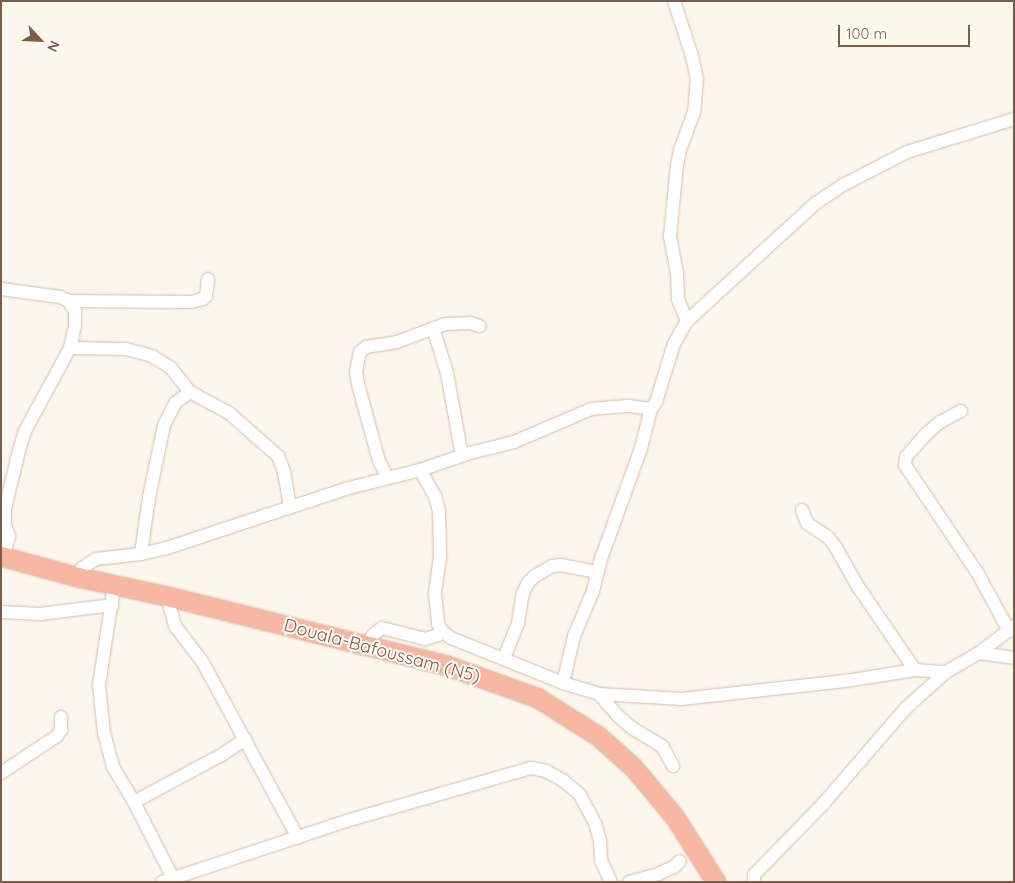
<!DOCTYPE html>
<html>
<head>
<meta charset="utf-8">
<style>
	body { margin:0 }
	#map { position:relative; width:1015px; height:883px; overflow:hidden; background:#fdf6ec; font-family:Quicksand,sans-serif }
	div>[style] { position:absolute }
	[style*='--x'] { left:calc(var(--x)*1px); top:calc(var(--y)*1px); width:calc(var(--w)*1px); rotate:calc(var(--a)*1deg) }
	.roads { filter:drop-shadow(0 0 1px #d1beb0) drop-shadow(0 0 1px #d1beb0) }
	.minor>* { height:12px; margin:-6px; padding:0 6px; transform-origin:6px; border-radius:6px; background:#fff }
	.highway>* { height:19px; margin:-9.5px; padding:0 9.5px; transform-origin:9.5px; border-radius:9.5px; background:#f7b7a3 }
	span { translate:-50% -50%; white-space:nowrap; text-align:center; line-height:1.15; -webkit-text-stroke:4px #fffaf3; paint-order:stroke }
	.street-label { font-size:18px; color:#7a5c4d }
	.frame { position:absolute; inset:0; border:2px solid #7a5c4d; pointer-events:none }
	.north { position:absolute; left:15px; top:15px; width:50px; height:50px; -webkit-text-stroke:4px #fffaf3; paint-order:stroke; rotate:115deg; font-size:14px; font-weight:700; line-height:20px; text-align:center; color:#7a5c4d }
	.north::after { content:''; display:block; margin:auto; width:18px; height:22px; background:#7a5c4d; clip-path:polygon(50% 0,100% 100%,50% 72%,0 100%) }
	.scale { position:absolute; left:838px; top:25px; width:132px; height:22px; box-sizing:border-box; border:2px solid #7a5c4d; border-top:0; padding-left:6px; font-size:15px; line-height:18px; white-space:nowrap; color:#7a5c4d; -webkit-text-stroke:4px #fffaf3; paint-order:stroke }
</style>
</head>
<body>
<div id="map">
	<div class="roads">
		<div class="minor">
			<div style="--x:674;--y:1;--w:58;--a:71.9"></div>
			<div style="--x:692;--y:56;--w:24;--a:78"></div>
			<div style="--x:697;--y:79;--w:33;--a:95"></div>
			<div style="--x:694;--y:112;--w:40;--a:110.2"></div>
			<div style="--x:680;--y:150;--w:15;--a:101"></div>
			<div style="--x:677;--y:165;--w:72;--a:95.6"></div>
			<div style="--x:670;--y:237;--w:36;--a:79"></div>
			<div style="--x:677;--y:272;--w:27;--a:88"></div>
			<div style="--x:678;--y:299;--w:24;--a:68"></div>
			<div style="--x:1;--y:289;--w:60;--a:7.7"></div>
			<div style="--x:60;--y:297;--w:10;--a:24"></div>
			<div style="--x:69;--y:301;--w:12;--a:59"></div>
			<div style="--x:75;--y:311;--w:15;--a:90"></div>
			<div style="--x:75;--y:326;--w:23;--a:103"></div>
			<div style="--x:70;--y:348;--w:94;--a:118.5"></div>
			<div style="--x:25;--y:431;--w:17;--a:107"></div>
			<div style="--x:20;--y:447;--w:63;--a:103.8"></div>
			<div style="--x:5;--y:508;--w:17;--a:90"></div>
			<div style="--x:5;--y:525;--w:12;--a:70"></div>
			<div style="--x:9;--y:536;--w:22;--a:106"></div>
			<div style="--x:69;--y:301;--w:122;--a:0.5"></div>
			<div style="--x:191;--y:302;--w:12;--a:-14"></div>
			<div style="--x:203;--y:299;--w:4;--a:-45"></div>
			<div style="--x:206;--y:296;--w:17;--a:-83"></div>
			<div style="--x:433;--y:328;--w:47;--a:72.7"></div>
			<div style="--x:447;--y:373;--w:84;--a:79.8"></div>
			<div style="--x:70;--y:348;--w:56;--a:1"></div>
			<div style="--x:126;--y:349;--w:27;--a:15"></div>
			<div style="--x:152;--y:356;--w:22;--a:32"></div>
			<div style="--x:171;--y:368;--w:31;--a:52"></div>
			<div style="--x:190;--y:392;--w:44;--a:28.3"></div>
			<div style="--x:229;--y:413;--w:65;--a:41.3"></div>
			<div style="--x:278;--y:456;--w:17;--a:69"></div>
			<div style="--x:284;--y:472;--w:36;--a:80"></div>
			<div style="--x:961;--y:411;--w:24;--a:152"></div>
			<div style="--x:940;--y:422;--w:18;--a:139"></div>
			<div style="--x:926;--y:434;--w:30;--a:131"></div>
			<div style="--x:906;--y:457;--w:8;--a:97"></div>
			<div style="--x:905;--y:465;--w:129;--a:56.1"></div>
			<div style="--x:977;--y:572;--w:67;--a:61.5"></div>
			<div style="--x:420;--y:470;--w:30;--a:60"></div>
			<div style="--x:435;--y:496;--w:16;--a:75"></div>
			<div style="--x:439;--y:511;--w:46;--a:88.8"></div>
			<div style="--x:440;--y:557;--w:36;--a:98"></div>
			<div style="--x:435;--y:593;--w:31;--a:84"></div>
			<div style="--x:438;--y:624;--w:8;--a:60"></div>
			<div style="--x:442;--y:631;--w:11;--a:38"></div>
			<div style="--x:451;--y:638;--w:121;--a:21.9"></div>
			<div style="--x:563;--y:683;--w:38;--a:17"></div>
			<div style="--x:599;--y:694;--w:83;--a:3.4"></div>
			<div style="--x:682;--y:699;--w:164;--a:-6.3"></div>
			<div style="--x:845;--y:681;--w:71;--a:-8.9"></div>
			<div style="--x:915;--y:670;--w:31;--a:4"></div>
			<div style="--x:388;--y:478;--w:19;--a:-118"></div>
			<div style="--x:379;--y:461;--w:80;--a:-105.3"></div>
			<div style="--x:358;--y:384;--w:12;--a:-99"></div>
			<div style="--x:356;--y:372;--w:20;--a:-79"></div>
			<div style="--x:360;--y:352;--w:8;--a:-40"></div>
			<div style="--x:366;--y:347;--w:31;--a:-9"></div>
			<div style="--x:397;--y:342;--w:51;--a:-20.6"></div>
			<div style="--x:445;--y:324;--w:25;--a:-2"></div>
			<div style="--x:470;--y:323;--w:10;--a:17"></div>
			<div style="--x:802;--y:510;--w:14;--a:69"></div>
			<div style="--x:807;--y:523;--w:25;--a:34"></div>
			<div style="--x:828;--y:537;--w:11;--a:52"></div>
			<div style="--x:835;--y:546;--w:45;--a:60.6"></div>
			<div style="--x:857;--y:585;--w:103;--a:55.7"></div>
			<div style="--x:141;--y:554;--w:58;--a:-82"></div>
			<div style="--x:149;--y:497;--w:74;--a:-78.2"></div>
			<div style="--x:164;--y:425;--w:25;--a:-63"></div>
			<div style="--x:175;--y:403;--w:19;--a:-36"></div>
			<div style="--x:78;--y:577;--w:10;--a:-66"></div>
			<div style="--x:82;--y:568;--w:17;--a:-33"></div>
			<div style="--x:96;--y:559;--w:45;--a:-6.3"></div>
			<div style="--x:141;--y:554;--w:27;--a:-13"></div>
			<div style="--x:167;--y:548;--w:188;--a:-18.3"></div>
			<div style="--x:345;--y:489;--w:77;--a:-14.2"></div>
			<div style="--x:420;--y:470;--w:53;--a:-18.8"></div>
			<div style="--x:470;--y:453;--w:45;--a:-14"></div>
			<div style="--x:514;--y:442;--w:84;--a:-23.2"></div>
			<div style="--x:591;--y:409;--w:38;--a:-5"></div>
			<div style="--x:629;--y:406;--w:22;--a:8"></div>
			<div style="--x:651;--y:409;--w:9;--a:-54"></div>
			<div style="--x:656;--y:402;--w:61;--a:-72.8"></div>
			<div style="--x:674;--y:344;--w:26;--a:-61"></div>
			<div style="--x:687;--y:321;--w:175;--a:-42.5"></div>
			<div style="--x:816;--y:203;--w:32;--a:-34"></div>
			<div style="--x:843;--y:185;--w:72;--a:-27.3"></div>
			<div style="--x:907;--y:152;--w:112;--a:-17.1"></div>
			<div style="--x:114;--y:586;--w:100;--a:98.6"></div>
			<div style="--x:99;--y:685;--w:48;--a:84.1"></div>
			<div style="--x:104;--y:733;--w:35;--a:75"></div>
			<div style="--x:113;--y:767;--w:41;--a:59"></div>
			<div style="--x:134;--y:802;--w:90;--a:62.9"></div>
			<div style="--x:167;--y:596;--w:31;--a:75"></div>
			<div style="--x:175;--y:626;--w:44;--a:52.4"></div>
			<div style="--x:202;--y:661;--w:201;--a:61.5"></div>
			<div style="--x:1;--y:612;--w:39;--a:3"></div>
			<div style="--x:40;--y:614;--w:73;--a:-7.1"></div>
			<div style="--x:366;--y:646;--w:13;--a:-58"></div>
			<div style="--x:373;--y:635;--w:11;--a:-38"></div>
			<div style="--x:382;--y:628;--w:44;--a:14.3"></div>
			<div style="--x:425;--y:639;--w:14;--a:-17"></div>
			<div style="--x:438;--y:635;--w:6;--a:-45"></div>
			<div style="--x:979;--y:653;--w:35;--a:8"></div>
			<div style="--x:504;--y:658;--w:38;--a:-68"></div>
			<div style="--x:518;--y:623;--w:30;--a:-81"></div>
			<div style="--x:523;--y:593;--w:11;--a:-63"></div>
			<div style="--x:528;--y:583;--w:10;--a:-45"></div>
			<div style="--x:535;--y:576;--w:20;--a:-30"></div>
			<div style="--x:552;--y:566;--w:9;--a:-6"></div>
			<div style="--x:561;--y:565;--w:37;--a:11"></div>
			<div style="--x:563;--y:683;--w:48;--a:-76.8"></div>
			<div style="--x:574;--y:636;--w:49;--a:-67.1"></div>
			<div style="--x:593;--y:591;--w:36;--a:-76"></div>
			<div style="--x:602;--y:556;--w:115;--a:-70.1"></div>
			<div style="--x:641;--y:448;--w:40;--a:-75.6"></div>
			<div style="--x:599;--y:694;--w:28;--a:49"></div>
			<div style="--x:617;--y:715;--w:20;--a:41"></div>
			<div style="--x:632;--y:728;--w:35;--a:31"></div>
			<div style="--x:662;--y:746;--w:23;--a:61"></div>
			<div style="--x:1;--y:773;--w:67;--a:-33.5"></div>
			<div style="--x:57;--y:736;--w:7;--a:-56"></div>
			<div style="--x:61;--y:730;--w:13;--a:-90"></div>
			<div style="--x:134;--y:802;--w:101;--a:-28.3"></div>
			<div style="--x:223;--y:754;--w:27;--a:-34"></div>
			<div style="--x:162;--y:882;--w:201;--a:-18.3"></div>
			<div style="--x:353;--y:819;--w:185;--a:-16"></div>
			<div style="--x:531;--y:768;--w:15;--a:11"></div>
			<div style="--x:546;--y:771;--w:21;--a:29"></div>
			<div style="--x:564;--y:781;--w:21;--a:41"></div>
			<div style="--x:580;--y:795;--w:32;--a:62"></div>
			<div style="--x:595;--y:823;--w:18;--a:74"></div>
			<div style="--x:600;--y:840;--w:20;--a:87"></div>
			<div style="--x:601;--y:860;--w:24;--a:66"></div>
			<div style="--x:629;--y:882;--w:30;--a:-15"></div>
			<div style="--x:658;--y:874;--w:17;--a:-24"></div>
			<div style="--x:674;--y:867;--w:8;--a:-45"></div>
			<div style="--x:754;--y:882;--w:7;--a:-90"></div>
			<div style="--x:754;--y:875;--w:99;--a:-45.8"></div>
			<div style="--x:823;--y:804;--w:125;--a:-49.2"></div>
			<div style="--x:905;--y:709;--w:55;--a:-42.1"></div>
			<div style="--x:946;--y:672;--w:38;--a:-30"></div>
			<div style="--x:979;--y:653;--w:44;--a:-37.6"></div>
		</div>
		<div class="highway">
			<div style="--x:1;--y:556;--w:80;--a:15.3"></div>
			<div style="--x:78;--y:577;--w:91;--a:12.1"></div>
			<div style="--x:167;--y:596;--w:287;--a:13.9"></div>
			<div style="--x:446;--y:665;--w:98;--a:19.7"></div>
			<div style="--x:538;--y:698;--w:71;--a:32.3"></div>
			<div style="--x:598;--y:736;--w:45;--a:41.4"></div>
			<div style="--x:632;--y:766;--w:65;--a:50"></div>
			<div style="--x:674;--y:816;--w:78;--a:57.5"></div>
		</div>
	</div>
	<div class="street-label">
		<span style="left:382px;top:651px;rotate:15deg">Douala-Bafoussam (N5)</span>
	</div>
	<div class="frame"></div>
	<div class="north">N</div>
	<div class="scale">100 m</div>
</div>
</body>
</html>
